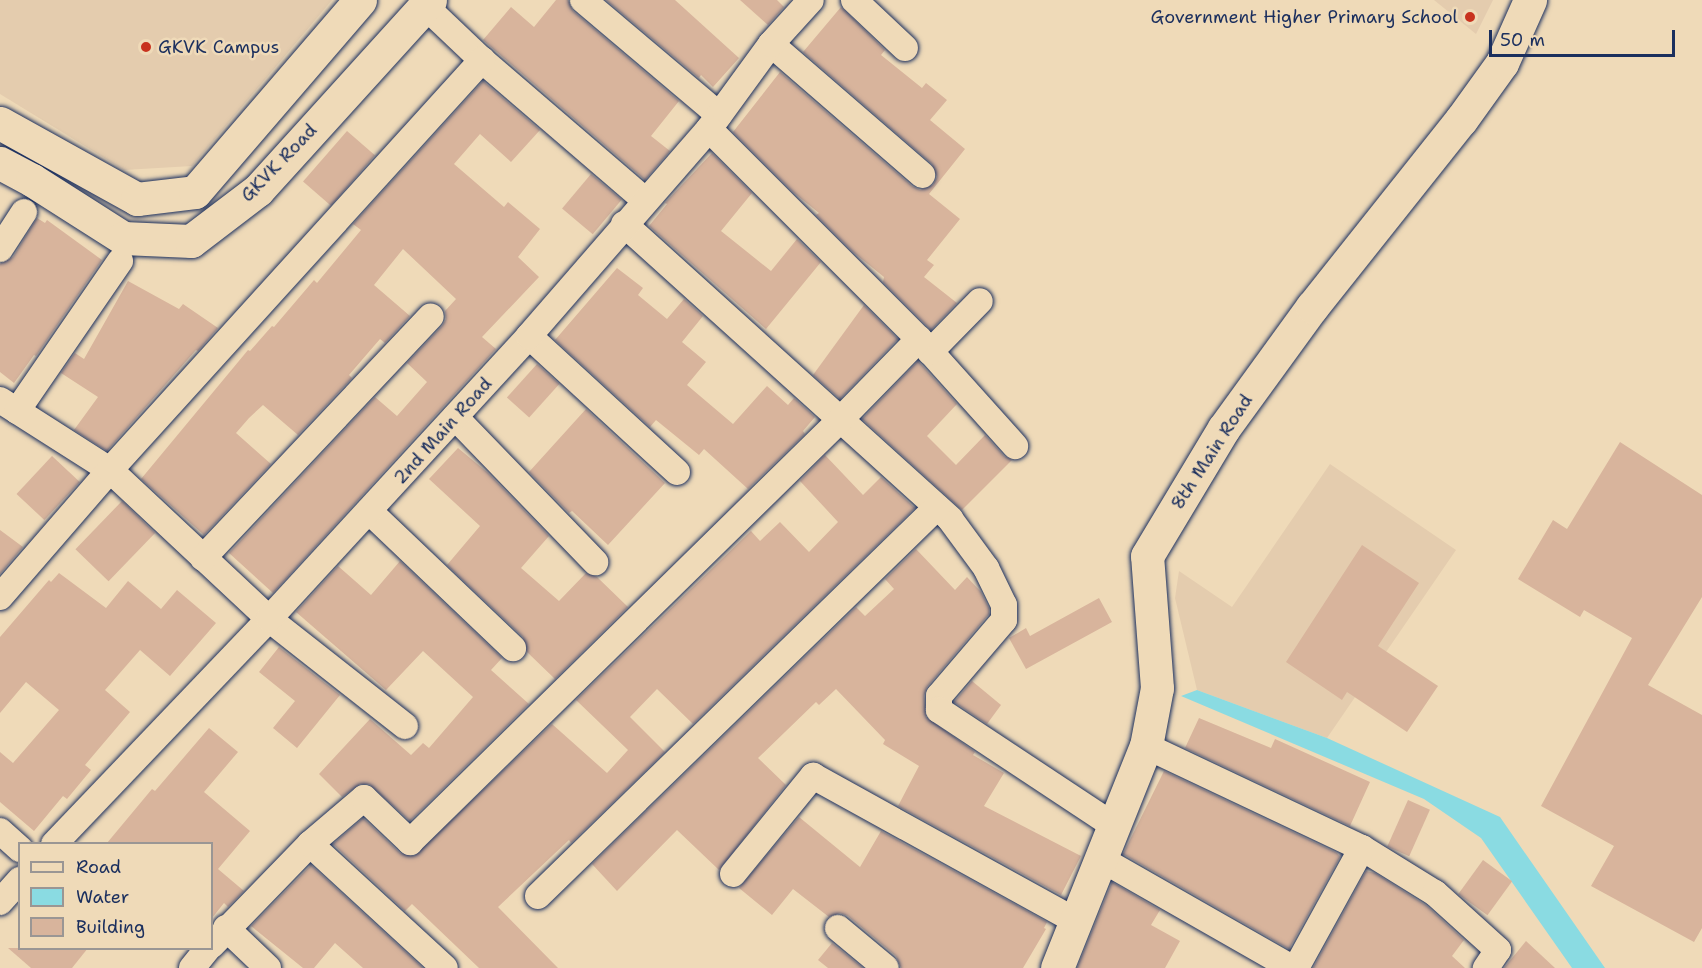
<!DOCTYPE html>
<html>
<head>
<meta charset="utf-8">
<style>
	body { margin:0 }
	#map { position:relative; width:1702px; height:968px; overflow:hidden; background:#efdab8; font-family:"Shantell Sans",sans-serif }
	div>[style] { position:absolute }
	[style*='--x'] { left:calc(var(--x)*1px); top:calc(var(--y)*1px); width:calc(var(--w)*1px); rotate:calc(var(--a)*1deg) }
	.built>* { inset:0; background:#e4ccae }
	.water>* { inset:0; background:#8adbe2 }
	.building>* { inset:0; background:#d8b49c; transform-origin:0 0 }
	.roads { filter:drop-shadow(0 0 2px #1b2f5e) drop-shadow(0 0 2px #1b2f5e) }
	.minor>* { height:26px; margin:-13px; padding:0 13px; transform-origin:13px; border-radius:13px; background:#efdab8 }
	.tertiary>* { height:33px; margin:-16.5px; padding:0 16.5px; transform-origin:16.5px; border-radius:16.5px; background:#efdab8 }
	.secondary>* { height:33px; margin:-16.5px; padding:0 16.5px; transform-origin:16.5px; border-radius:16.5px; background:#efdab8 }
	.dots>* { width:16px; height:16px; translate:-50% -50%; box-sizing:border-box; border:3px solid #efdab8; border-radius:50% }
	span { translate:-50% -50%; white-space:nowrap; text-align:center; line-height:1.15; -webkit-text-stroke:5px #efdab8; paint-order:stroke }
	.poi-label { font-size:18px; color:#1b2f5e }
	.right { translate:-100% -50%; text-align:right }
	.left { translate:0 -50%; text-align:left }
	.street-label { font-size:18px; color:#1b2f5e }
	.legend { position:absolute; left:18px; top:842px; width:195px; height:108px; box-sizing:border-box; background:#efdab8; border:2px solid #9a9694; margin:0; padding:8px 10px; list-style:none; font-size:18px; color:#1b2f5e }
	.legend li { display:flex; align-items:center; gap:12px; height:30px }
	.legend b { width:30px; border:2px solid #9a9694 }
	.scale { position:absolute; left:1489px; top:30px; width:186px; height:27px; box-sizing:border-box; border:3px solid #1b2f5e; border-top:0; padding-left:8px; font-size:18px; line-height:21px; white-space:nowrap; color:#1b2f5e; -webkit-text-stroke:4px #efdab8; paint-order:stroke }
</style>
</head>
<body>
<div id="map">
	<div class="built">
		<div style="clip-path:polygon(0 0,332px 0,192px 166px,124px 170px,0 94px)"></div>
		<div style="clip-path:polygon(1434px 0,1493px 0,1476px 34px)"></div>
		<div style="clip-path:polygon(1330px 464px,1456px 550px,1327px 738px,1197px 690px,1175px 598px,1179px 571px,1232px 607px)"></div>
	</div>
	<div class="water">
		<div style="clip-path:polygon(1197px 690px,1327px 738px,1500px 817px,1605px 968px,1572px 968px,1481px 838px,1424px 799px,1181px 696px)"></div>
	</div>
	<div class="building">
		<div style="clip-path:polygon(556px 0,568px 0,573px 11px,679px 101px,651px 136px,670px 151px,645px 180px,483px 40px,511px 7px,534px 27px)"></div>
		<div style="clip-path:polygon(606px 0,675px 0,739px 58px,713px 87px,701px 75px,699px 78px)"></div>
		<div style="clip-path:polygon(740px 0,777px 0,784px 7px,768px 25px)"></div>
		<div style="clip-path:polygon(841px 7px,885px 50px,881px 55px,922px 88px,926px 83px,947px 100px,930px 120px,965px 149px,929px 194px,960px 219px,927px 260px,934px 265px,924px 277px,957px 303px,931px 330px,883px 282px,884px 277px,853px 252px,816px 215px,819px 213px,793px 192px,733px 132px,780px 72px,912px 186px,920px 190px,933px 185px,937px 177px,932px 164px,803px 52px)"></div>
		<div style="clip-path:polygon(483px 81px,540px 130px,511px 162px,480px 134px,454px 164px,504px 207px,508px 202px,540px 229px,518px 257px,539px 277px,482px 337px,496px 349px,273px 593px,229px 553px,375px 397px,397px 416px,427px 382px,407px 363px,442px 326px,446px 319px,445px 311px,456px 299px,403px 249px,374px 285px,410px 316px,385px 343px,380px 339px,349px 375px,352px 378px,298px 435px,263px 405px,249px 418px,236px 433px,271px 464px,204px 535px,141px 479px,248px 350px,250px 351px,272px 326px,274px 327px,314px 280px,317px 283px,361px 230px,353px 224px)"></div>
		<div style="left:347px;top:131px;width:37px;height:67px;rotate:41deg"></div>
		<div style="clip-path:polygon(712px 153px,752px 193px,721px 231px,771px 271px,797px 239px,821px 262px,766px 329px,649px 226px,667px 204px,665px 203px)"></div>
		<div style="left:591px;top:174px;width:40px;height:45px;rotate:40deg"></div>
		<div style="clip-path:polygon(37px 218px,45px 223px,47px 220px,102px 260px,36px 356px,34px 355px,14px 383px,0 372px,0 264px,13px 257px)"></div>
		<div style="clip-path:polygon(617px 268px,643px 288px,638px 295px,667px 319px,684px 299px,703px 316px,682px 342px,706px 362px,687px 385px,733px 424px,767px 386px,788px 405px,794px 398px,815px 417px,803px 431px,805px 434px,748px 489px,704px 449px,699px 455px,656px 420px,650px 427px,555px 340px)"></div>
		<div style="clip-path:polygon(128px 281px,179px 309px,183px 304px,218px 328px,198px 351px,196px 350px,107px 451px,74px 430px,98px 397px,61px 373px,75px 353px,84px 359px)"></div>
		<div style="clip-path:polygon(864px 305px,898px 339px,840px 399px,813px 375px)"></div>
		<div style="clip-path:polygon(918px 361px,957px 404px,927px 436px,956px 465px,985px 435px,1004px 456px,1012px 460px,962px 510px,862px 419px)"></div>
		<div style="left:537px;top:364px;width:30px;height:45px;rotate:42deg"></div>
		<div style="clip-path:polygon(586px 409px,665px 483px,608px 545px,572px 511px,569px 513px,529px 472px)"></div>
		<div style="clip-path:polygon(1620px 442px,1702px 495px,1702px 597px,1648px 685px,1702px 715px,1702px 928px,1694px 942px,1591px 886px,1614px 846px,1541px 806px,1632px 638px,1584px 610px,1580px 617px,1518px 579px,1553px 520px,1567px 529px)"></div>
		<div style="clip-path:polygon(458px 448px,488px 473px,549px 536px,521px 568px,559px 601px,586px 573px,597px 577px,628px 607px,555px 679px,527px 652px,523px 637px,447px 565px,480px 526px,429px 479px)"></div>
		<div style="clip-path:polygon(825px 455px,863px 495px,881px 477px,915px 508px,693px 724px,657px 689px,630px 717px,665px 752px,571px 843px,569px 840px,498px 907px,558px 968px,479px 968px,412px 904px,405px 911px,333px 844px,363px 818px,400px 853px,414px 856px,552px 724px,607px 773px,628px 750px,576px 700px,751px 531px,760px 541px,780px 522px,809px 552px,838px 522px,800px 481px)"></div>
		<div style="left:52px;top:456px;width:38px;height:52px;rotate:43deg"></div>
		<div style="left:122px;top:501px;width:46px;height:67px;rotate:44deg"></div>
		<div style="clip-path:polygon(0 530px,23px 547px,0 574px)"></div>
		<div style="clip-path:polygon(1362px 545px,1419px 583px,1378px 646px,1438px 686px,1407px 732px,1347px 692px,1342px 700px,1286px 662px)"></div>
		<div style="clip-path:polygon(916px 549px,955px 590px,967px 577px,981px 592px,989px 608px,989px 614px,927px 687px,924px 696px,926px 717px,975px 752px,973px 755px,1004px 773px,984px 806px,1081px 856px,1061px 895px,898px 806px,919px 766px,883px 744px,885px 740px,836px 689px,819px 705px,816px 702px,758px 758px,786px 785px,719px 870px,677px 830px,617px 891px,592px 864px,856px 607px,865px 616px,894px 589px,885px 579px)"></div>
		<div style="clip-path:polygon(400px 561px,502px 658px,491px 670px,529px 704px,410px 821px,369px 784px,360px 784px,342px 797px,319px 774px,370px 719px,411px 755px,423px 743px,429px 748px,473px 697px,423px 651px,386px 690px,296px 612px,338px 566px,371px 595px)"></div>
		<div style="clip-path:polygon(59px 573px,106px 608px,128px 581px,161px 609px,177px 590px,216px 623px,170px 676px,140px 650px,105px 690px,130px 712px,85px 765px,91px 770px,67px 799px,63px 796px,34px 831px,0 802px,0 752px,13px 763px,59px 710px,26px 682px,0 713px,0 637px,49px 580px,51px 582px)"></div>
		<div style="clip-path:polygon(1099px 598px,1112px 622px,1026px 669px,1009px 638px,1026px 628px,1030px 636px)"></div>
		<div style="clip-path:polygon(279px 647px,340px 695px,297px 748px,273px 728px,295px 701px,259px 672px)"></div>
		<div style="clip-path:polygon(972px 681px,1001px 705px,987px 724px,954px 702px)"></div>
		<div style="clip-path:polygon(1199px 718px,1271px 748px,1275px 739px,1370px 782px,1350px 826px,1185px 748px)"></div>
		<div style="clip-path:polygon(209px 728px,238px 752px,204px 792px,250px 831px,218px 869px,244px 891px,228px 907px,224px 903px,212px 918px,212px 843px,107px 843px,152px 789px,155px 791px)"></div>
		<div style="clip-path:polygon(1164px 771px,1337px 853px,1340px 857px,1289px 949px,1123px 854px)"></div>
		<div style="left:1408px;top:800px;width:24px;height:51px;rotate:24deg"></div>
		<div style="clip-path:polygon(799px 817px,860px 867px,881px 831px,1047px 922px,1044px 928px,1046px 929px,1023px 968px,901px 968px,896px 956px,848px 916px,840px 913px,829px 917px,793px 889px,772px 915px,739px 888px)"></div>
		<div style="left:1483px;top:860px;width:36px;height:42px;rotate:36deg"></div>
		<div style="clip-path:polygon(311px 865px,386px 934px,423px 968px,363px 968px,335px 943px,314px 968px,303px 968px,251px 926px)"></div>
		<div style="clip-path:polygon(1366px 871px,1375px 873px,1427px 906px,1464px 940px,1452px 956px,1465px 968px,1313px 968px)"></div>
		<div style="clip-path:polygon(1112px 882px,1160px 910px,1151px 925px,1180px 941px,1165px 968px,1077px 968px)"></div>
		<div style="clip-path:polygon(1526px 941px,1555px 968px,1504px 968px)"></div>
		<div style="clip-path:polygon(832px 943px,863px 968px,828px 968px,818px 960px)"></div>
		<div style="clip-path:polygon(8px 948px,88px 948px,72px 968px,31px 968px)"></div>
	</div>
	<div class="roads">
		<div class="minor">
			<div style="--x:583;--y:0;--w:178;--a:40.2"></div>
			<div style="--x:854;--y:0;--w:70;--a:43.3"></div>
			<div style="--x:425;--y:6;--w:79;--a:43.5"></div>
			<div style="--x:482;--y:60;--w:216;--a:40.7"></div>
			<div style="--x:771;--y:44;--w:200;--a:40.9"></div>
			<div style="--x:624;--y:224;--w:440;--a:42.1"></div>
			<div style="--x:950;--y:519;--w:61;--a:53.7"></div>
			<div style="--x:986;--y:568;--w:41;--a:64.1"></div>
			<div style="--x:1004;--y:605;--w:15;--a:90"></div>
			<div style="--x:1004;--y:620;--w:100;--a:130.5"></div>
			<div style="--x:939;--y:696;--w:14;--a:90"></div>
			<div style="--x:939;--y:710;--w:210;--a:33.5"></div>
			<div style="--x:0;--y:249;--w:44;--a:-57"></div>
			<div style="--x:529;--y:336;--w:201;--a:42.6"></div>
			<div style="--x:919;--y:339;--w:144;--a:48.1"></div>
			<div style="--x:930;--y:352;--w:71;--a:-45.6"></div>
			<div style="--x:0;--y:400;--w:130;--a:32.5"></div>
			<div style="--x:110;--y:470;--w:218;--a:43.1"></div>
			<div style="--x:269;--y:619;--w:173;--a:38.2"></div>
			<div style="--x:17;--y:411;--w:182;--a:-55.5"></div>
			<div style="--x:455;--y:417;--w:202;--a:46"></div>
			<div style="--x:369;--y:511;--w:199;--a:43.6"></div>
			<div style="--x:203;--y:558;--w:332;--a:-46.7"></div>
			<div style="--x:0;--y:597;--w:168;--a:-49.1"></div>
			<div style="--x:110;--y:470;--w:554;--a:-47.78"></div>
			<div style="--x:1146;--y:746;--w:239;--a:25.3"></div>
			<div style="--x:1362;--y:848;--w:86;--a:31.7"></div>
			<div style="--x:1435;--y:893;--w:85;--a:42.1"></div>
			<div style="--x:1498;--y:950;--w:22;--a:124"></div>
			<div style="--x:0;--y:831;--w:27;--a:42"></div>
			<div style="--x:54;--y:844;--w:311;--a:-46.3"></div>
			<div style="--x:269;--y:619;--w:384;--a:-47.4"></div>
			<div style="--x:529;--y:336;--w:274;--a:-49"></div>
			<div style="--x:709;--y:129;--w:105;--a:-53.9"></div>
			<div style="--x:771;--y:44;--w:59;--a:-47.7"></div>
			<div style="--x:310;--y:844;--w:183;--a:42.6"></div>
			<div style="--x:1101;--y:859;--w:220;--a:29.7"></div>
			<div style="--x:733;--y:874;--w:127;--a:-50.8"></div>
			<div style="--x:813;--y:776;--w:300;--a:28.9"></div>
			<div style="--x:538;--y:896;--w:557;--a:-44.27"></div>
			<div style="--x:0;--y:902;--w:30;--a:-48"></div>
			<div style="--x:226;--y:928;--w:58;--a:43.6"></div>
			<div style="--x:838;--y:928;--w:62;--a:39.8"></div>
			<div style="--x:212;--y:945;--w:141;--a:-45.9"></div>
			<div style="--x:310;--y:844;--w:71;--a:-40.4"></div>
			<div style="--x:364;--y:798;--w:64;--a:43.7"></div>
			<div style="--x:410;--y:842;--w:604;--a:-44.46"></div>
			<div style="--x:841;--y:419;--w:112;--a:-45.7"></div>
			<div style="--x:919;--y:339;--w:297;--a:-135"></div>
			<div style="--x:192;--y:968;--w:26;--a:-51"></div>
			<div style="--x:1296;--y:968;--w:137;--a:-61.2"></div>
		</div>
		<div class="tertiary">
			<div style="--x:1057;--y:968;--w:239;--a:-68.2"></div>
			<div style="--x:1146;--y:746;--w:59;--a:-79.3"></div>
			<div style="--x:1157;--y:688;--w:132;--a:-94.3"></div>
			<div style="--x:1147;--y:556;--w:149;--a:-59"></div>
			<div style="--x:1224;--y:428;--w:150;--a:-54"></div>
			<div style="--x:1312;--y:307;--w:239;--a:-51.5"></div>
			<div style="--x:1461;--y:120;--w:70;--a:-54.3"></div>
			<div style="--x:1502;--y:63;--w:69;--a:-66"></div>
		</div>
		<div class="secondary">
			<div style="--x:0;--y:123;--w:157;--a:29"></div>
			<div style="--x:137;--y:199;--w:58;--a:-6.9"></div>
			<div style="--x:195;--y:192;--w:253;--a:-49.3"></div>
			<div style="--x:0;--y:163;--w:36;--a:28"></div>
			<div style="--x:32;--y:180;--w:108;--a:32.5"></div>
			<div style="--x:123;--y:238;--w:68;--a:2.5"></div>
			<div style="--x:191;--y:241;--w:84;--a:-37.3"></div>
			<div style="--x:258;--y:190;--w:256;--a:-47.8"></div>
		</div>
	</div>
	<div class="dots">
		<div style="left:1470px;top:17px;background:#c8321e"></div>
		<div style="left:146px;top:47px;background:#c8321e"></div>
	</div>
	<div class="poi-label">
		<span class="right" style="left:1458px;top:17px">Government Higher Primary School</span>
		<span class="left" style="left:158px;top:47px">GKVK Campus</span>
	</div>
	<div class="street-label">
		<span style="left:279px;top:163px;rotate:-46deg">GKVK Road</span>
		<span style="left:443px;top:431px;rotate:-48deg">2nd Main Road</span>
		<span style="left:1212px;top:452px;rotate:-57deg">8th Main Road</span>
	</div>
	<ul class="legend">
	<li><b style="height:8px;background:#efdab8"></b>Road</li>
	<li><b style="height:16px;background:#8adbe2"></b>Water</li>
	<li><b style="height:16px;background:#d8b49c"></b>Building</li>
	</ul>
	<div class="scale">50 m</div>
</div>
</body>
</html>
